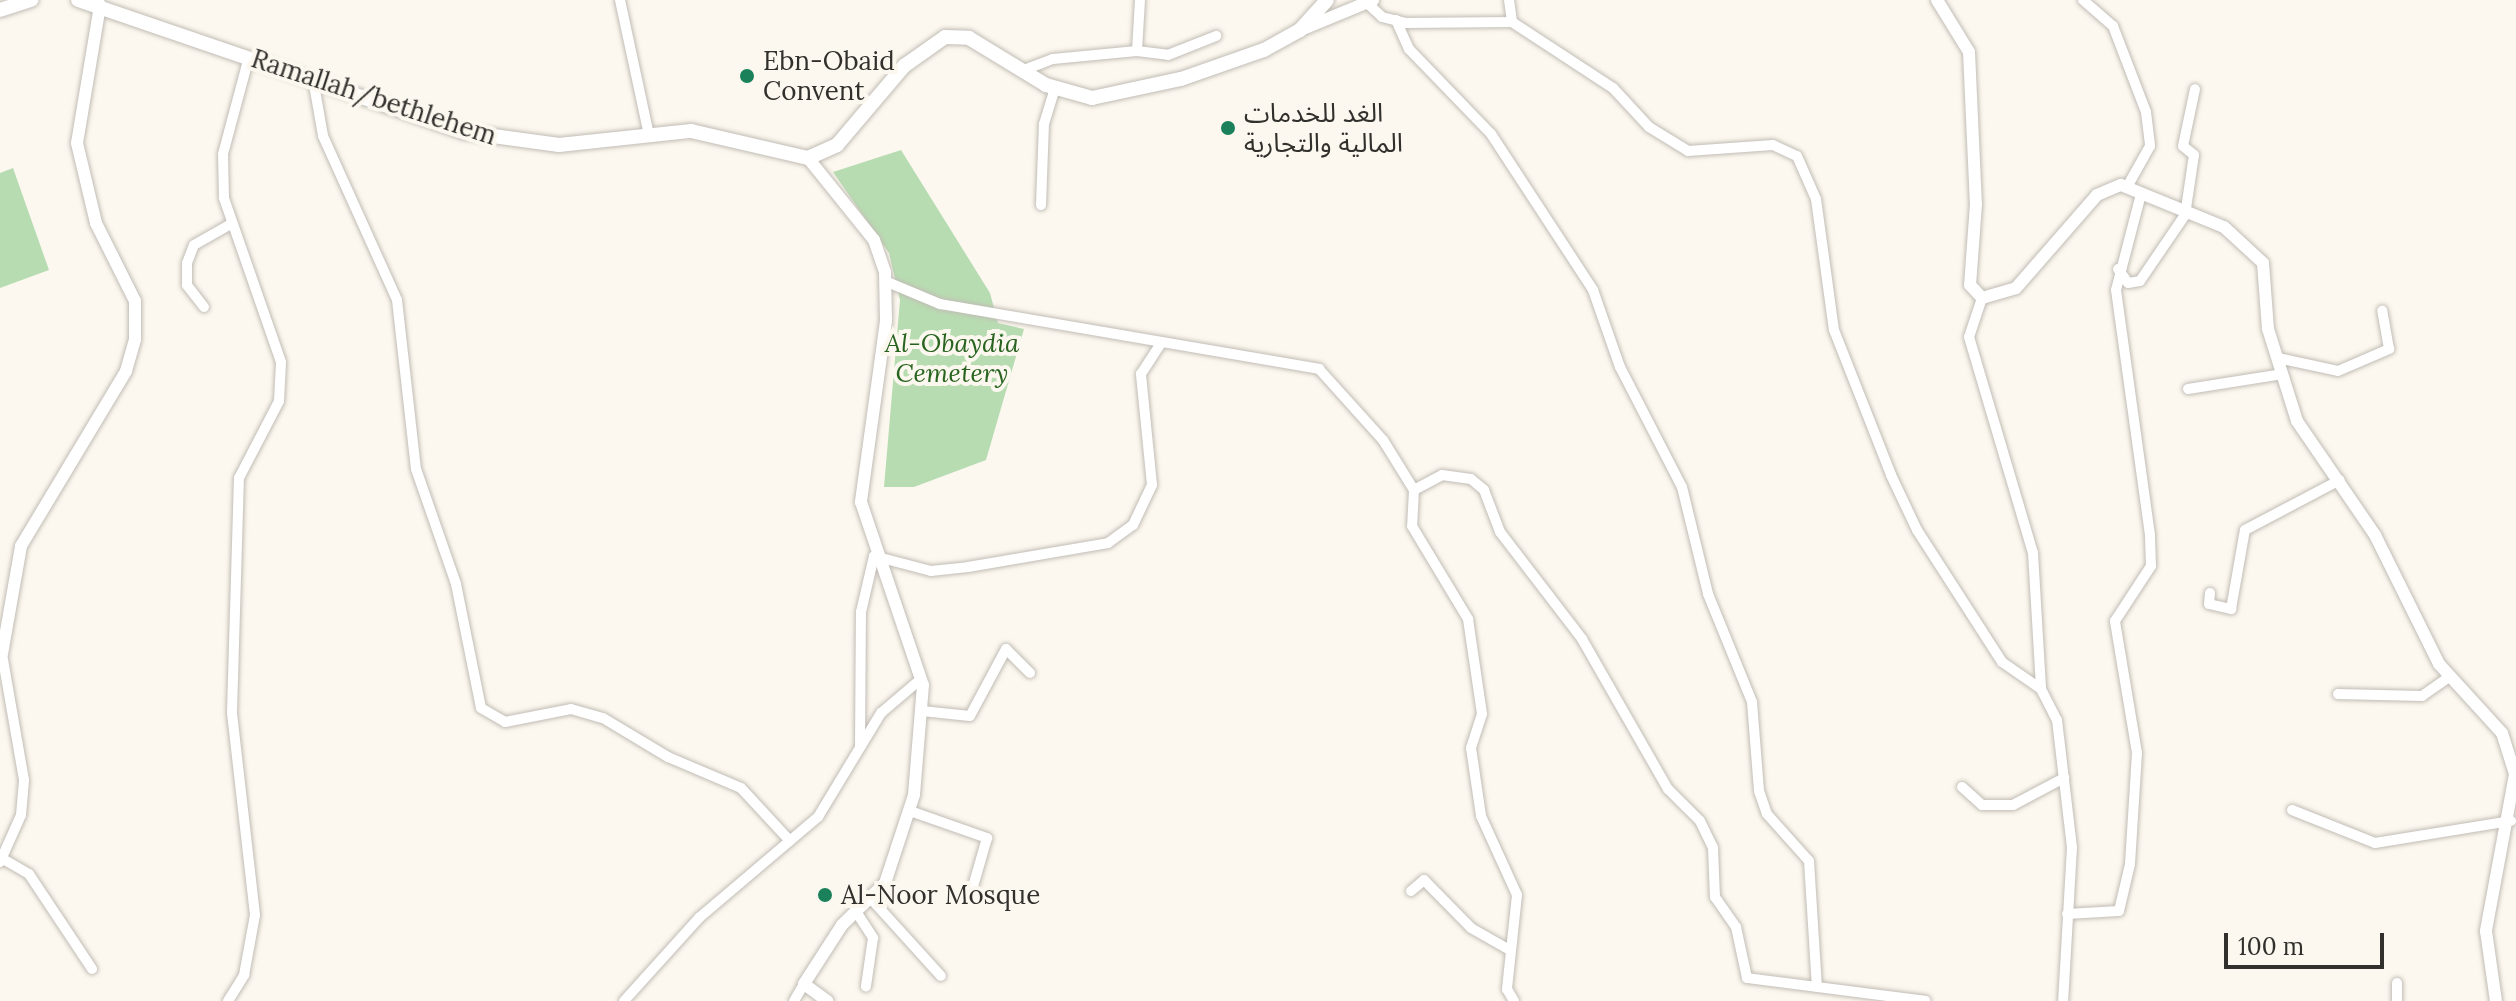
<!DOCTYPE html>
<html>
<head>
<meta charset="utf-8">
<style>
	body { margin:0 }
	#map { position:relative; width:2516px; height:1001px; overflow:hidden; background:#fcf8ef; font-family:Lora,"Noto Sans Arabic",serif }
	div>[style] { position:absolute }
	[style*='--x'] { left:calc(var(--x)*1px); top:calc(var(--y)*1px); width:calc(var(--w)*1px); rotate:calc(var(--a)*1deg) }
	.green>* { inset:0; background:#b8dcb2 }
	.roads { filter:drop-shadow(0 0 2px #c1bcb5) drop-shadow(0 0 2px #c1bcb5) }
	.minor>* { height:10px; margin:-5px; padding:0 5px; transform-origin:5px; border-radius:5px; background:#fff }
	.tertiary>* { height:12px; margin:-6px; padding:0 6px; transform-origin:6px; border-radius:6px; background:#fff }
	.secondary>* { height:14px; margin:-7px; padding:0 7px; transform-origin:7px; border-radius:7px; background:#fff }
	.dots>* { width:22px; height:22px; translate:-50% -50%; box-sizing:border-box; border:4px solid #fcf8ef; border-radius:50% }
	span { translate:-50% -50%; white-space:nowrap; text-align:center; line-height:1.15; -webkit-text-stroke:8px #fcf8ef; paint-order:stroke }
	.poi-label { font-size:26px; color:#32302d }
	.left { translate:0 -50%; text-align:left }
	.street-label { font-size:26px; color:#32302d }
	.park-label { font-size:26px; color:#28641f; font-style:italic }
	.scale { position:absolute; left:2224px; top:933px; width:160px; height:36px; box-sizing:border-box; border:4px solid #32302d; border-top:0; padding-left:10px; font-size:24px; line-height:28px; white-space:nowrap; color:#32302d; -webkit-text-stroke:6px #fcf8ef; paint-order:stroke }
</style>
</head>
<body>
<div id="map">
	<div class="green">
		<div style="clip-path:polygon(901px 150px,990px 293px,998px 323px,1024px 329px,986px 460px,914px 487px,884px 487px,900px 300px,889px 253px,833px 172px)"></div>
		<div style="clip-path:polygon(13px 168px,49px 270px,0 288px,0 173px)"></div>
	</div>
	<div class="roads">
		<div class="minor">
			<div style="--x:620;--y:0;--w:138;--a:77.9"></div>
			<div style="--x:1140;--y:0;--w:51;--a:93.4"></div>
			<div style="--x:1137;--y:51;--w:31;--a:7"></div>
			<div style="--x:1168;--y:55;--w:52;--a:-21.6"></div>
			<div style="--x:1364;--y:0;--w:25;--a:43"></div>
			<div style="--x:1382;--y:17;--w:25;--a:14"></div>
			<div style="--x:1406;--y:23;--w:106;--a:-0.5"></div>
			<div style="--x:1512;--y:22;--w:121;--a:33.2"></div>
			<div style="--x:1613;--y:88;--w:53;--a:47.3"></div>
			<div style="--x:1649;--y:127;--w:46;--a:31.6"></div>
			<div style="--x:1688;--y:151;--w:85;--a:-4"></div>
			<div style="--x:1773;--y:145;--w:26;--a:25"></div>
			<div style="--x:1797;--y:156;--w:47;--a:66.2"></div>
			<div style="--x:1816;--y:199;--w:132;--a:82.2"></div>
			<div style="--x:1834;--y:330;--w:156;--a:68.5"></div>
			<div style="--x:1891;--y:475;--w:61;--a:64.7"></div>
			<div style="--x:1917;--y:530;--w:157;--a:57.2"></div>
			<div style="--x:2002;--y:662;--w:47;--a:34.7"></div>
			<div style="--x:1509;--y:0;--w:22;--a:82"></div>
			<div style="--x:2083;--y:0;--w:40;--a:41"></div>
			<div style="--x:2113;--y:26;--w:92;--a:69"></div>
			<div style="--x:2146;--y:112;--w:34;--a:83"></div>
			<div style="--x:2150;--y:146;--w:47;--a:119.3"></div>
			<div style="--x:1396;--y:20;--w:32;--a:66"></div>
			<div style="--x:1409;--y:49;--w:118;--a:46"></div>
			<div style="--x:1491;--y:134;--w:186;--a:56.8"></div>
			<div style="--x:1593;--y:290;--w:82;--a:70.7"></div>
			<div style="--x:1620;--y:367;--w:135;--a:62.7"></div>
			<div style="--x:1682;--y:487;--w:110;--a:76.3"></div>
			<div style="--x:1708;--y:594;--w:117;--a:67.8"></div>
			<div style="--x:1752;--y:702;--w:89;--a:85.5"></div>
			<div style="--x:1759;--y:791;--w:24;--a:71"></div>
			<div style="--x:1767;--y:814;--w:63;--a:48.2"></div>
			<div style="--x:1809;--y:861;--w:126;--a:86.4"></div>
			<div style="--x:1024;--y:70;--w:31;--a:-21"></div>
			<div style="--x:1053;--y:59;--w:84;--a:-5.4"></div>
			<div style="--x:313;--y:79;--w:58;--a:80"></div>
			<div style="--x:323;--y:136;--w:180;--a:65.7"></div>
			<div style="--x:397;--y:300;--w:170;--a:83.6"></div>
			<div style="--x:416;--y:469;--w:122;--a:70.8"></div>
			<div style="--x:456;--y:584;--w:126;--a:78.6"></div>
			<div style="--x:481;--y:708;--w:28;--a:30"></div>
			<div style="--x:505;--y:722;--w:67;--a:-11.1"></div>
			<div style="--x:571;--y:709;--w:33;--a:16"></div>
			<div style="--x:603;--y:718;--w:76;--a:31"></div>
			<div style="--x:668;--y:757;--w:79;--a:23"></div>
			<div style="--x:741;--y:788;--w:72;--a:47.2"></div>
			<div style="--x:1041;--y:205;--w:81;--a:-87.9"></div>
			<div style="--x:1044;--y:124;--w:37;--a:-73"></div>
			<div style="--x:2118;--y:269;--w:17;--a:54"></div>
			<div style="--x:2128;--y:283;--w:12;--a:-9"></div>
			<div style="--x:2140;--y:281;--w:80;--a:-55.7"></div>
			<div style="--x:2185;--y:215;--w:61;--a:-81.5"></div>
			<div style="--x:2194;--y:155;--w:14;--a:-141"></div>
			<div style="--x:2183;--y:146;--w:58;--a:-78.1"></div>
			<div style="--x:885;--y:281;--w:60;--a:22.7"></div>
			<div style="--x:940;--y:304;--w:385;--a:9.7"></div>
			<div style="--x:1319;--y:369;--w:96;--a:48"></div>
			<div style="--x:1383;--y:440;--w:59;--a:58.2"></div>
			<div style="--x:1414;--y:490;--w:36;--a:93"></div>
			<div style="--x:1412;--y:526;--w:109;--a:58.9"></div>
			<div style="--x:1468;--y:619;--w:96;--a:81.6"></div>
			<div style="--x:1482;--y:714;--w:36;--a:108"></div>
			<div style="--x:1471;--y:748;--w:69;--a:81.6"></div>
			<div style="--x:1481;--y:816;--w:87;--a:65.5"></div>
			<div style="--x:1517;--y:895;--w:95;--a:96.1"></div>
			<div style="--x:1507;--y:989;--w:14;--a:60"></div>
			<div style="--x:1982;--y:298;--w:41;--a:108.4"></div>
			<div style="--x:1969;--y:337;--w:225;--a:73.5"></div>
			<div style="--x:2033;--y:553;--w:136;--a:86.6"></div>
			<div style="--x:2041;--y:689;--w:35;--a:63"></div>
			<div style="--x:2057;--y:720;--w:128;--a:83.3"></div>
			<div style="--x:2072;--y:847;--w:154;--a:93.3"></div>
			<div style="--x:204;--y:307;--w:28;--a:-128"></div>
			<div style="--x:187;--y:285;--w:22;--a:-90"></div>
			<div style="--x:187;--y:263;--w:19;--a:-69"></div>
			<div style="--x:194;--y:245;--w:43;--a:-29.6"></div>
			<div style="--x:2278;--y:358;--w:61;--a:12.2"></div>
			<div style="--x:2338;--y:371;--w:56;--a:-23.3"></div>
			<div style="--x:2389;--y:349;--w:39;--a:-100"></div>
			<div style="--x:2188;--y:389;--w:96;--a:-9"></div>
			<div style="--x:1414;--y:490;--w:32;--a:-28"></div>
			<div style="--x:1442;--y:475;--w:29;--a:8"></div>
			<div style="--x:1471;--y:479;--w:17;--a:40"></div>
			<div style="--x:1484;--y:490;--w:45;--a:69.1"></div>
			<div style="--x:1500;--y:532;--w:135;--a:52.5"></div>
			<div style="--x:1582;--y:639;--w:173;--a:60.2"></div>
			<div style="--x:1668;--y:789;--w:45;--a:45"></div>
			<div style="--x:1700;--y:821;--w:30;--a:64"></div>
			<div style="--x:1713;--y:848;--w:49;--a:87.7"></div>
			<div style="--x:1715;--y:897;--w:37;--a:55"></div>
			<div style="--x:1736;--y:927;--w:52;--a:77.8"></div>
			<div style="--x:1747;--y:978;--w:180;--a:7.3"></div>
			<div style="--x:2210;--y:593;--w:11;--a:95"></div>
			<div style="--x:2209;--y:604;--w:23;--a:13"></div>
			<div style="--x:2231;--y:609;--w:80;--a:-80"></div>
			<div style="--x:2245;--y:530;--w:107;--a:-27.8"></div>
			<div style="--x:2338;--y:694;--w:84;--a:1.4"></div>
			<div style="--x:2422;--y:696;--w:35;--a:-35"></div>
			<div style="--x:922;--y:711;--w:48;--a:5.9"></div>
			<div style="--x:970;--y:716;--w:76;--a:-61.8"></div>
			<div style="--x:1006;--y:649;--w:34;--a:45"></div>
			<div style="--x:860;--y:747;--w:135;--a:-89.6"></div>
			<div style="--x:861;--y:612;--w:57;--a:-76.9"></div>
			<div style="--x:874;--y:556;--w:59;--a:14.7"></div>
			<div style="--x:931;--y:571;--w:37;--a:-6"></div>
			<div style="--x:968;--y:567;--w:142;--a:-9.7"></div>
			<div style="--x:1108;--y:543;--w:31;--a:-36"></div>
			<div style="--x:1133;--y:525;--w:44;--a:-64.6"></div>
			<div style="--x:1152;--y:485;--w:112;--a:-95.7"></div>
			<div style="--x:1141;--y:374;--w:38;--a:-57"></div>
			<div style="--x:1962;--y:787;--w:27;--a:42"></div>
			<div style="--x:1982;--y:805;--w:31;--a:0"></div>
			<div style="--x:2013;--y:805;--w:58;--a:-27.9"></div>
			<div style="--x:2292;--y:810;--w:89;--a:21.7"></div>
			<div style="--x:2375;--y:843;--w:138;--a:-9.2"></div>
			<div style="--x:910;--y:811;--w:82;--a:19.3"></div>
			<div style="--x:987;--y:838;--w:61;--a:106.1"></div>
			<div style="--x:3;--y:859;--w:30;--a:30"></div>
			<div style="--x:29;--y:874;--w:114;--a:56.4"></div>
			<div style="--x:0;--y:862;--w:51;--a:-65.9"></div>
			<div style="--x:21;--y:815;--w:35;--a:-85"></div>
			<div style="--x:24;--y:780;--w:128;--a:-99.9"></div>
			<div style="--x:1411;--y:891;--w:17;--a:-40"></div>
			<div style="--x:1424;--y:880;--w:67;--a:45.6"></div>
			<div style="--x:1471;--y:928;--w:43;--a:29.6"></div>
			<div style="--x:873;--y:901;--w:101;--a:47.8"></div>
			<div style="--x:857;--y:913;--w:30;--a:57"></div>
			<div style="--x:873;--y:938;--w:49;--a:98.3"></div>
			<div style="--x:2067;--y:914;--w:52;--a:-3.3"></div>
			<div style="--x:2119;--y:911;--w:48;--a:-76.8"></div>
			<div style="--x:2130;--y:864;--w:111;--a:-86.4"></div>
			<div style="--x:2137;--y:753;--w:134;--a:-99.5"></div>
			<div style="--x:2115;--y:621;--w:66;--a:-56.8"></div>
			<div style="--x:2151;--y:566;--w:31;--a:-92"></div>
			<div style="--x:2150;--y:535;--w:247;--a:-97.9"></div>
			<div style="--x:2116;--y:290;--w:99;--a:-75.4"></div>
			<div style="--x:2397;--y:983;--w:18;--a:90"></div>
			<div style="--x:228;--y:1001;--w:31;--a:-58"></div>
			<div style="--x:244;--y:975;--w:61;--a:-79.6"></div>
			<div style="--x:255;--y:915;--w:204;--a:-96.5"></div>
			<div style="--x:232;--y:712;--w:234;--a:-88.3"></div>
			<div style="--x:239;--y:478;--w:87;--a:-62.5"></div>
			<div style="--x:279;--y:401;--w:39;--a:-87"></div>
			<div style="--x:281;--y:362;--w:174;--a:-109.2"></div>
			<div style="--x:224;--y:198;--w:44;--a:-91.3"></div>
			<div style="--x:223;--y:154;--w:100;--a:-75"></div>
			<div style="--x:624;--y:1001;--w:113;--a:-47.9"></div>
			<div style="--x:700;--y:917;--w:155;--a:-40.3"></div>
			<div style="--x:818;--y:817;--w:122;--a:-58.8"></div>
			<div style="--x:881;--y:713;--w:52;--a:-40.4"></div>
			<div style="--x:794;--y:1001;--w:20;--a:-60"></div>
		</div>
		<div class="tertiary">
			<div style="--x:1937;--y:0;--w:61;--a:58.4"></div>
			<div style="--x:1969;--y:52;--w:152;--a:87.4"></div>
			<div style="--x:1976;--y:204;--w:81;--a:94.2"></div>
			<div style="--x:1970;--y:285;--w:18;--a:47"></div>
			<div style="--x:1982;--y:298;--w:35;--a:-16"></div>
			<div style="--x:2016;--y:288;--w:123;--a:-48.9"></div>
			<div style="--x:2097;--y:195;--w:26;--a:-23"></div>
			<div style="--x:2121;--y:185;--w:111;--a:22.2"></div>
			<div style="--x:2224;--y:227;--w:53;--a:42.7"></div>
			<div style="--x:2263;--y:263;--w:66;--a:85.7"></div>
			<div style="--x:2268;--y:329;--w:96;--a:72.5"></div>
			<div style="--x:2297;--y:421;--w:138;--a:55.6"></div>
			<div style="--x:2375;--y:535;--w:144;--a:63.6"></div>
			<div style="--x:2439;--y:664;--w:93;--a:47.6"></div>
			<div style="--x:2502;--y:733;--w:43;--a:72.4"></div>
			<div style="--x:2515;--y:774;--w:160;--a:100.5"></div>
			<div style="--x:2486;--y:931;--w:71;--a:81.9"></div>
			<div style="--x:1303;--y:29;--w:76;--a:-22.5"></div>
			<div style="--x:808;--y:158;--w:105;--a:51.2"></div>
			<div style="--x:874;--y:240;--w:34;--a:71"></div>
			<div style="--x:885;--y:272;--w:49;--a:88.8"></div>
			<div style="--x:886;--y:321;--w:183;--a:97.9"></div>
			<div style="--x:861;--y:502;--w:193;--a:71.3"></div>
			<div style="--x:923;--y:685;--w:110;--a:94.7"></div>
			<div style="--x:914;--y:795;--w:93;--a:108.2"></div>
			<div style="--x:885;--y:883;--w:60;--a:135.7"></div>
			<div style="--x:842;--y:925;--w:70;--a:122.8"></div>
			<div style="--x:804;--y:984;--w:29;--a:36"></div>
			<div style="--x:2;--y:654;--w:110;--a:-80"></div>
			<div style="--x:21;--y:546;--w:204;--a:-59"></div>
			<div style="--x:126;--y:371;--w:33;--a:-74"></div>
			<div style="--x:135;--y:339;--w:38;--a:-90"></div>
			<div style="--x:135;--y:301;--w:87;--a:-116.6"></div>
			<div style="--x:96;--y:223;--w:82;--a:-103.4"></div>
			<div style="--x:77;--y:143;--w:140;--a:-80.5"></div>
		</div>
		<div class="secondary">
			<div style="--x:78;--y:0;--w:408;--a:18.9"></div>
			<div style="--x:464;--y:132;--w:96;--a:7.8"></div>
			<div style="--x:559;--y:145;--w:133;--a:-6.1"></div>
			<div style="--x:691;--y:131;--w:120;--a:13"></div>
			<div style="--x:808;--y:158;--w:32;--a:-24"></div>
			<div style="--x:837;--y:145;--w:104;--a:-49.7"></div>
			<div style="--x:904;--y:66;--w:50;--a:-35.3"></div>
			<div style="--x:945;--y:37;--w:24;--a:2"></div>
			<div style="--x:969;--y:38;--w:90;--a:31.4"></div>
			<div style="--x:1046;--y:85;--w:48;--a:15.8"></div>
			<div style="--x:1092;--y:98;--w:91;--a:-12.1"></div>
			<div style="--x:1181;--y:79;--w:88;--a:-19.3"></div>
			<div style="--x:1264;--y:50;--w:41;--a:-29.1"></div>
			<div style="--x:1300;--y:30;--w:40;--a:-48"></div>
			<div style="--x:0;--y:10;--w:33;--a:-18"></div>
		</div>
	</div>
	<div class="dots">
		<div style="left:747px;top:76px;background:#1a815b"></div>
		<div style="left:1228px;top:128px;background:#1a815b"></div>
		<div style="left:825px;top:895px;background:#1a815b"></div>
	</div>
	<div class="poi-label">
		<span class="left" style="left:763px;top:76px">Ebn-Obaid<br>Convent</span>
		<span class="left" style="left:1244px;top:128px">الغد للخدمات<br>المالية والتجارية</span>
		<span class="left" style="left:841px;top:895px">Al-Noor Mosque</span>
	</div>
	<div class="street-label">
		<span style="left:374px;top:97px;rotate:18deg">Ramallah/bethlehem</span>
	</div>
	<div class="park-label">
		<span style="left:952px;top:358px">Al-Obaydia<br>Cemetery</span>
	</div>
	<div class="scale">100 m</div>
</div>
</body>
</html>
